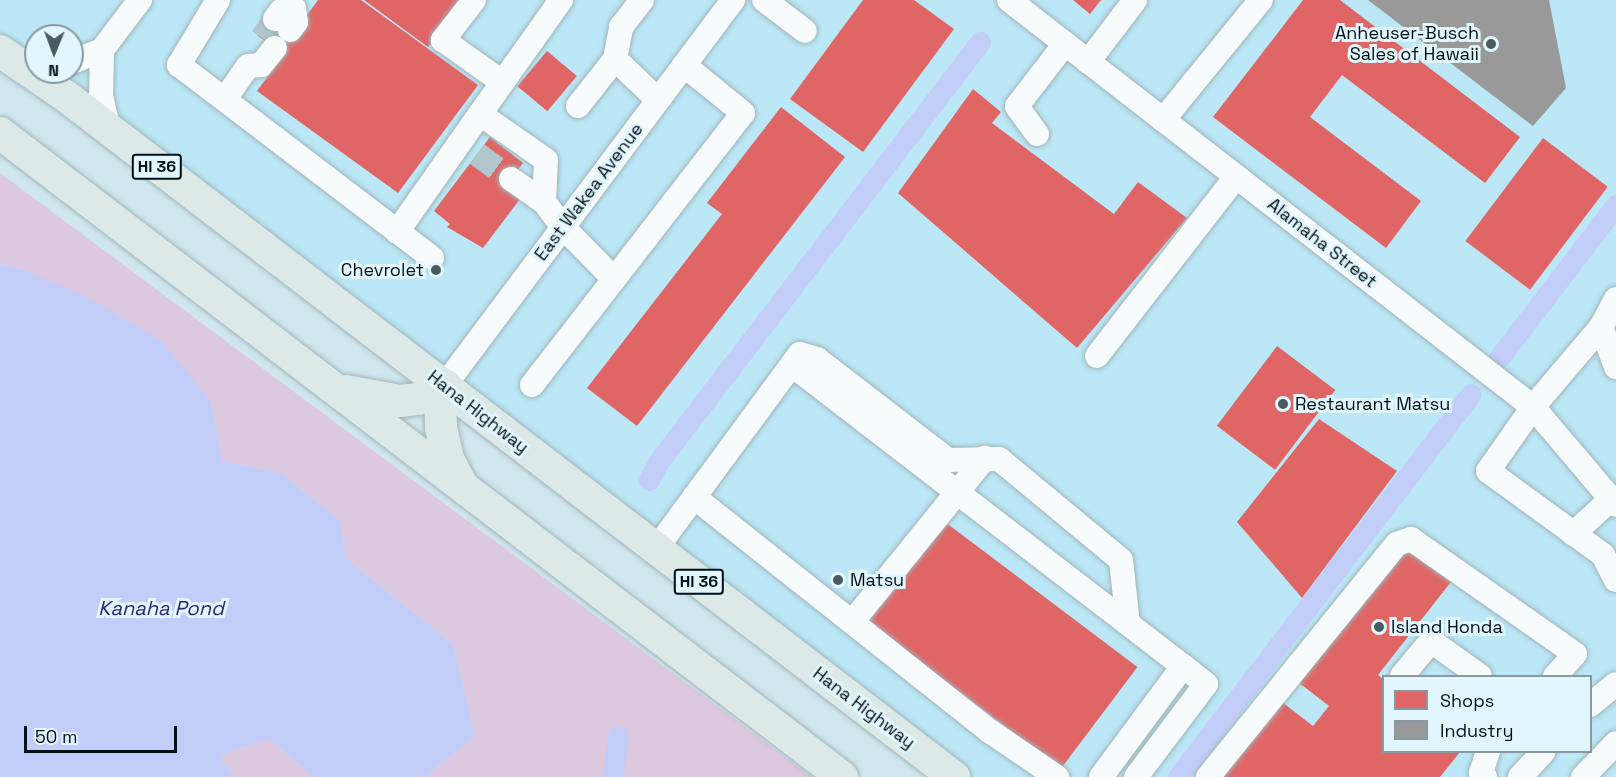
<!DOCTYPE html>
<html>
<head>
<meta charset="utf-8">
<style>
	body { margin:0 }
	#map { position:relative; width:1616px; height:777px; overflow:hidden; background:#d0e7ee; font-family:"Space Grotesk",sans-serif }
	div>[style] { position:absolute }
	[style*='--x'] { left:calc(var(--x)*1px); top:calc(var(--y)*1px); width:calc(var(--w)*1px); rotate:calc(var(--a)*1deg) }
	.built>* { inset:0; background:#bbe7f6 }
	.green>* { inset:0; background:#dcc9df }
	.water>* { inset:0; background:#c3cef8 }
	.shops>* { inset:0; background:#e06666; transform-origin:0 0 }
	.industry>* { inset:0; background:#999 }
	.canal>* { height:21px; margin:-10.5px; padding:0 10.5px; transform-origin:10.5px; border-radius:10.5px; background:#c3cef8 }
	.minor-tunnel>* { height:24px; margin-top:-12px; transform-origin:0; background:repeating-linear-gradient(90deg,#b1c7cd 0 24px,transparent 0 36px) }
	.roads { filter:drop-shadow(0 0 2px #a0b4ba) drop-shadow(0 0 2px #a0b4ba) }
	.minor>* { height:24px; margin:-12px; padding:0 12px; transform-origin:12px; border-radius:12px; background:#f8fbfc }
	.major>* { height:32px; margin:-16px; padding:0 16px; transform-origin:16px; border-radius:16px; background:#dde9e6 }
	.dots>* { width:16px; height:16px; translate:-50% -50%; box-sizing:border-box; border:3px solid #e2f6fd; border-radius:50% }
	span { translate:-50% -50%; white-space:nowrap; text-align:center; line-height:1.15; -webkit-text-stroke:6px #e2f6fd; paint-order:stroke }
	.shield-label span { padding:2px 4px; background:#e2f6fd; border:2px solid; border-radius:4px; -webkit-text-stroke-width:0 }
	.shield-label { font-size:16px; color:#000f15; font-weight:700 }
	.poi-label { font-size:18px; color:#000f15 }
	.right { translate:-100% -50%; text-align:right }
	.left { translate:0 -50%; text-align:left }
	.street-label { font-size:18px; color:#000f15 }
	.water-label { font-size:20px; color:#2d2676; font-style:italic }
	.legend { position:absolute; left:1382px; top:675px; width:210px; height:78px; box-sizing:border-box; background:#e2f6fd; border:2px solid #889aa0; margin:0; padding:8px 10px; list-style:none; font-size:18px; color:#000f15 }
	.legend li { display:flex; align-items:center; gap:12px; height:30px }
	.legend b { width:30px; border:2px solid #889aa0 }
	.north { position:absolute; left:24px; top:24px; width:60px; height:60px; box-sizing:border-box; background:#e2f6fd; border:2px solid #889aa0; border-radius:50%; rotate:181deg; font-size:16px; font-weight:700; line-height:24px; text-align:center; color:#000f15 }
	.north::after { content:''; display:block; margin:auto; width:21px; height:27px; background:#495b61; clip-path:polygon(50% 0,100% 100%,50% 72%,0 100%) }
	.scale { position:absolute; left:24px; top:726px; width:153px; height:27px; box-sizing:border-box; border:3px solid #000f15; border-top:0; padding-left:8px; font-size:18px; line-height:21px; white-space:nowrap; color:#000f15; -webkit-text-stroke:4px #e2f6fd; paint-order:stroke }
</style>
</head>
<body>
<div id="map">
	<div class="built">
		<div style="clip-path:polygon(evenodd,0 0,1616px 0,1616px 777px,947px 777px,0 51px,0 0,36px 36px,72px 36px,72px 72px,36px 72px,36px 36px,0 0,1384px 676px,1590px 676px,1590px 752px,1384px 752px,1384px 676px)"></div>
	</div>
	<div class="green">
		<div style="clip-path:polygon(0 173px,812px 777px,425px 777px,475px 736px,453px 644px,346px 558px,340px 520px,279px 472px,222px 461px,212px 403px,28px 271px,0 264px)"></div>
		<div style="clip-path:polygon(268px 739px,314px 777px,234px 777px,220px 755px)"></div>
	</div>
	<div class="water">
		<div style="clip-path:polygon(0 264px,28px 271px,85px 296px,162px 341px,212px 403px,222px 461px,279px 472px,340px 520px,346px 558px,453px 644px,475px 736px,425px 777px,314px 777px,268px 739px,220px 755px,234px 777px,0 777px)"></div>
	</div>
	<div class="shops">
		<div style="clip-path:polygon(318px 0,361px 0,478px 85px,398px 193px,257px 91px,284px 55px,257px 35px,271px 16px,294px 33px)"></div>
		<div style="clip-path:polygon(364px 0,463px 0,428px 47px)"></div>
		<div style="clip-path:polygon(863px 0,914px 0,954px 29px,863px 152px,790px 99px)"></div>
		<div style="clip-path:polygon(1073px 0,1101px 0,1090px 14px)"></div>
		<div style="clip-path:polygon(1303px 0,1340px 0,1520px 137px,1485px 183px,1342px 75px,1310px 117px,1421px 201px,1386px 248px,1213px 117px)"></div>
		<div style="left:547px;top:51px;width:39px;height:46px;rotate:40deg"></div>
		<div style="clip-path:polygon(973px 89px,1001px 112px,992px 123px,1114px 214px,1138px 182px,1187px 218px,1077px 348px,898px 193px)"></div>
		<div style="clip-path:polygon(781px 107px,845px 157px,637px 426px,587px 388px,722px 214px,707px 203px)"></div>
		<div style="clip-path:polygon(490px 137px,523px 163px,508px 183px,523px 195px,483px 248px,447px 227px,450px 224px,434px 211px)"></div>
		<div style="left:1543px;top:138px;width:81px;height:129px;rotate:37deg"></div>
		<div style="left:1277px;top:346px;width:73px;height:100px;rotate:37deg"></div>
		<div style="clip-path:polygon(1319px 419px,1397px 471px,1302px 598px,1237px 522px)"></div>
		<div style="left:941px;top:519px;width:246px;height:127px;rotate:37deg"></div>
		<div style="clip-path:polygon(1406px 548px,1454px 578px,1378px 675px,1384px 680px,1384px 752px,1460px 752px,1440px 777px,1219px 777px,1278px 699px,1313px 726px,1329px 706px,1298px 682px)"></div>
	</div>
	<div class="industry">
		<div style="clip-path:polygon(1368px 0,1549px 0,1566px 88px,1533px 126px)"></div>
	</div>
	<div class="canal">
		<div style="--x:1499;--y:358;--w:193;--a:-52.6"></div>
		<div style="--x:649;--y:480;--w:21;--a:-62"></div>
		<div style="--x:659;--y:461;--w:528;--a:-52.54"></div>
		<div style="--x:613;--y:777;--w:41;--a:-83"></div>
		<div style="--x:1178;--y:777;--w:482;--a:-52.6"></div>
	</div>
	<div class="minor-tunnel">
		<div style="--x:262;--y:38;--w:23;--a:-56"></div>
		<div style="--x:477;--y:154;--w:42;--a:36.3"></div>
	</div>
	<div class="roads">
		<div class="minor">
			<div style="--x:218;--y:0;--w:76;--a:121"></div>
			<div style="--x:179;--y:65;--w:318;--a:37.3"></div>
			<div style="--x:474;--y:0;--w:51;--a:127.8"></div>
			<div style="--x:443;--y:40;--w:72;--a:35.4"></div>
			<div style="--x:764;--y:0;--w:51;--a:37.1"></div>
			<div style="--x:1009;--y:0;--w:663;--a:37.84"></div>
			<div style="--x:1533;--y:407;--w:128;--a:49.7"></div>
			<div style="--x:275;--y:19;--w:10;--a:-53"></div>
			<div style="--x:281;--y:11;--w:13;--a:-13"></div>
			<div style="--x:294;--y:8;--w:14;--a:82"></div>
			<div style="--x:296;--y:22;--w:10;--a:127"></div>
			<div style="--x:102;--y:50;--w:46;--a:91.2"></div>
			<div style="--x:101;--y:96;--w:35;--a:77"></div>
			<div style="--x:615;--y:59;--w:33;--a:-79"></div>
			<div style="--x:621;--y:27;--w:34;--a:-52"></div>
			<div style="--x:72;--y:62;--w:32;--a:-22"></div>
			<div style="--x:102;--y:50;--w:63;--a:-52.8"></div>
			<div style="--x:1088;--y:62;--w:78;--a:-52.8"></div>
			<div style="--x:225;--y:99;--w:40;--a:-55.1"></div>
			<div style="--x:248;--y:66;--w:13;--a:-4"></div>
			<div style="--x:261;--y:65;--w:22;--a:-51"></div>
			<div style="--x:578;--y:106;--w:60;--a:-51.8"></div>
			<div style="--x:615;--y:59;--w:59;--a:43.6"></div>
			<div style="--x:480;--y:114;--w:140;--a:-54.6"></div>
			<div style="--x:1163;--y:120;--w:155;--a:-50.8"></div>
			<div style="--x:1037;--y:134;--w:34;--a:-126"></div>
			<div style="--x:1017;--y:106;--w:78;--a:-52.3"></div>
			<div style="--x:511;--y:179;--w:40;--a:34.9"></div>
			<div style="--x:397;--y:232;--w:144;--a:-54.9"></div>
			<div style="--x:480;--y:114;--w:80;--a:34.9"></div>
			<div style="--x:546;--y:160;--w:42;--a:92.7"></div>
			<div style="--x:544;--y:202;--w:31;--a:53"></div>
			<div style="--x:563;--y:227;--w:73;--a:45.6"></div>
			<div style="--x:1616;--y:299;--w:32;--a:118"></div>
			<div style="--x:1601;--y:327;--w:105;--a:130.4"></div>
			<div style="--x:1533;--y:407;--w:78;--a:125.1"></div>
			<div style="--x:1488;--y:471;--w:142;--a:36.1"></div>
			<div style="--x:1603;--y:555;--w:28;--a:63"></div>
			<div style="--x:1601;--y:327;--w:43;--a:69.4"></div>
			<div style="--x:1097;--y:356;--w:227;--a:-52.2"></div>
			<div style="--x:792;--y:365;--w:493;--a:37.6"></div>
			<div style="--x:445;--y:385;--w:481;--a:-53.2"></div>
			<div style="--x:532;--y:385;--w:344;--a:-52.2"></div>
			<div style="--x:743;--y:113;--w:76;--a:-140.9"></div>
			<div style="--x:694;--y:497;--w:379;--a:38.4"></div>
			<div style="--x:991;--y:732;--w:80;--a:34.3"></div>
			<div style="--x:1573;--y:534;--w:52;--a:-42.6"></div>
			<div style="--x:656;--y:549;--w:242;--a:-53.6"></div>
			<div style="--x:800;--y:354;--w:18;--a:16"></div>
			<div style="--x:817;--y:359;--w:165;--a:37.6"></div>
			<div style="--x:948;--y:460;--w:51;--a:-1.1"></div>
			<div style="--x:999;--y:459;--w:158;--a:39.6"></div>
			<div style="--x:1121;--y:560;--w:64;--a:83.8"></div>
			<div style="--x:853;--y:621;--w:210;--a:-51"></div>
			<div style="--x:1402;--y:676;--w:45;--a:-50.4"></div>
			<div style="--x:1431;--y:641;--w:60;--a:35.5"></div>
			<div style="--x:1590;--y:705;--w:33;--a:-39"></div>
			<div style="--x:1101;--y:777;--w:138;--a:-53.5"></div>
			<div style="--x:1183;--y:666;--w:29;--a:38"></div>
			<div style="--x:1206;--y:684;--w:116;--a:127"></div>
			<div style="--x:1208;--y:777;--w:300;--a:-51"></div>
			<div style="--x:1397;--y:544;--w:15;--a:-20"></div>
			<div style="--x:1411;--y:539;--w:200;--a:35"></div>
			<div style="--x:1575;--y:654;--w:30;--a:132"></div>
			<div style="--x:1485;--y:777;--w:6;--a:-135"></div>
			<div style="--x:1481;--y:773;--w:22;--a:-72"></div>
			<div style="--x:1520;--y:777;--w:34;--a:-47"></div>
			<div style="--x:1583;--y:777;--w:47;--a:-45.9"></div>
		</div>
		<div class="major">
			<div style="--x:0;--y:51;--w:81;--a:34.5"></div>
			<div style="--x:67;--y:97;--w:1118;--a:37.47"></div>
			<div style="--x:0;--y:133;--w:1060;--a:37.41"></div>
			<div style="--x:445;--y:385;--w:13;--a:113"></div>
			<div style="--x:440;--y:397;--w:31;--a:88"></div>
			<div style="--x:441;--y:428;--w:32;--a:77"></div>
			<div style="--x:448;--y:459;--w:27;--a:62"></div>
			<div style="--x:346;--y:391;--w:55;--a:10.5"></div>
			<div style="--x:400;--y:401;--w:18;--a:-6"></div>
			<div style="--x:418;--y:399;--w:30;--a:-27"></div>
		</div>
	</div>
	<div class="dots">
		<div style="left:1491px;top:44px;background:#495b61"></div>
		<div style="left:436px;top:270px;background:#495b61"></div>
		<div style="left:1283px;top:404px;background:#495b61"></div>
		<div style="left:838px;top:580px;background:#495b61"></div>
		<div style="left:1379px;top:627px;background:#495b61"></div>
	</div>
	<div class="shield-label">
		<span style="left:157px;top:167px">HI 36</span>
		<span style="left:699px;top:582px">HI 36</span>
	</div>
	<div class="poi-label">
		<span class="right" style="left:1479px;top:44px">Anheuser-Busch<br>Sales of Hawaii</span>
		<span class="right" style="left:424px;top:270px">Chevrolet</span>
		<span class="left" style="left:1295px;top:404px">Restaurant Matsu</span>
		<span class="left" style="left:850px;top:580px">Matsu</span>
		<span class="left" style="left:1391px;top:627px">Island Honda</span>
	</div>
	<div class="street-label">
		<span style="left:589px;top:192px;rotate:-53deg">East Wakea Avenue</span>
		<span style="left:1322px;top:243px;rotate:38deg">Alamaha Street</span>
		<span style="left:478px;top:412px;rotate:38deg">Hana Highway</span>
		<span style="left:864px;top:708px;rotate:37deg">Hana Highway</span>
	</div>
	<div class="water-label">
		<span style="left:161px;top:608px">Kanaha Pond</span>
	</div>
	<ul class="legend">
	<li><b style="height:16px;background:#e06666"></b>Shops</li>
	<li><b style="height:16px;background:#999"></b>Industry</li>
	</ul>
	<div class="north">N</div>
	<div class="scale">50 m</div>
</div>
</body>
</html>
